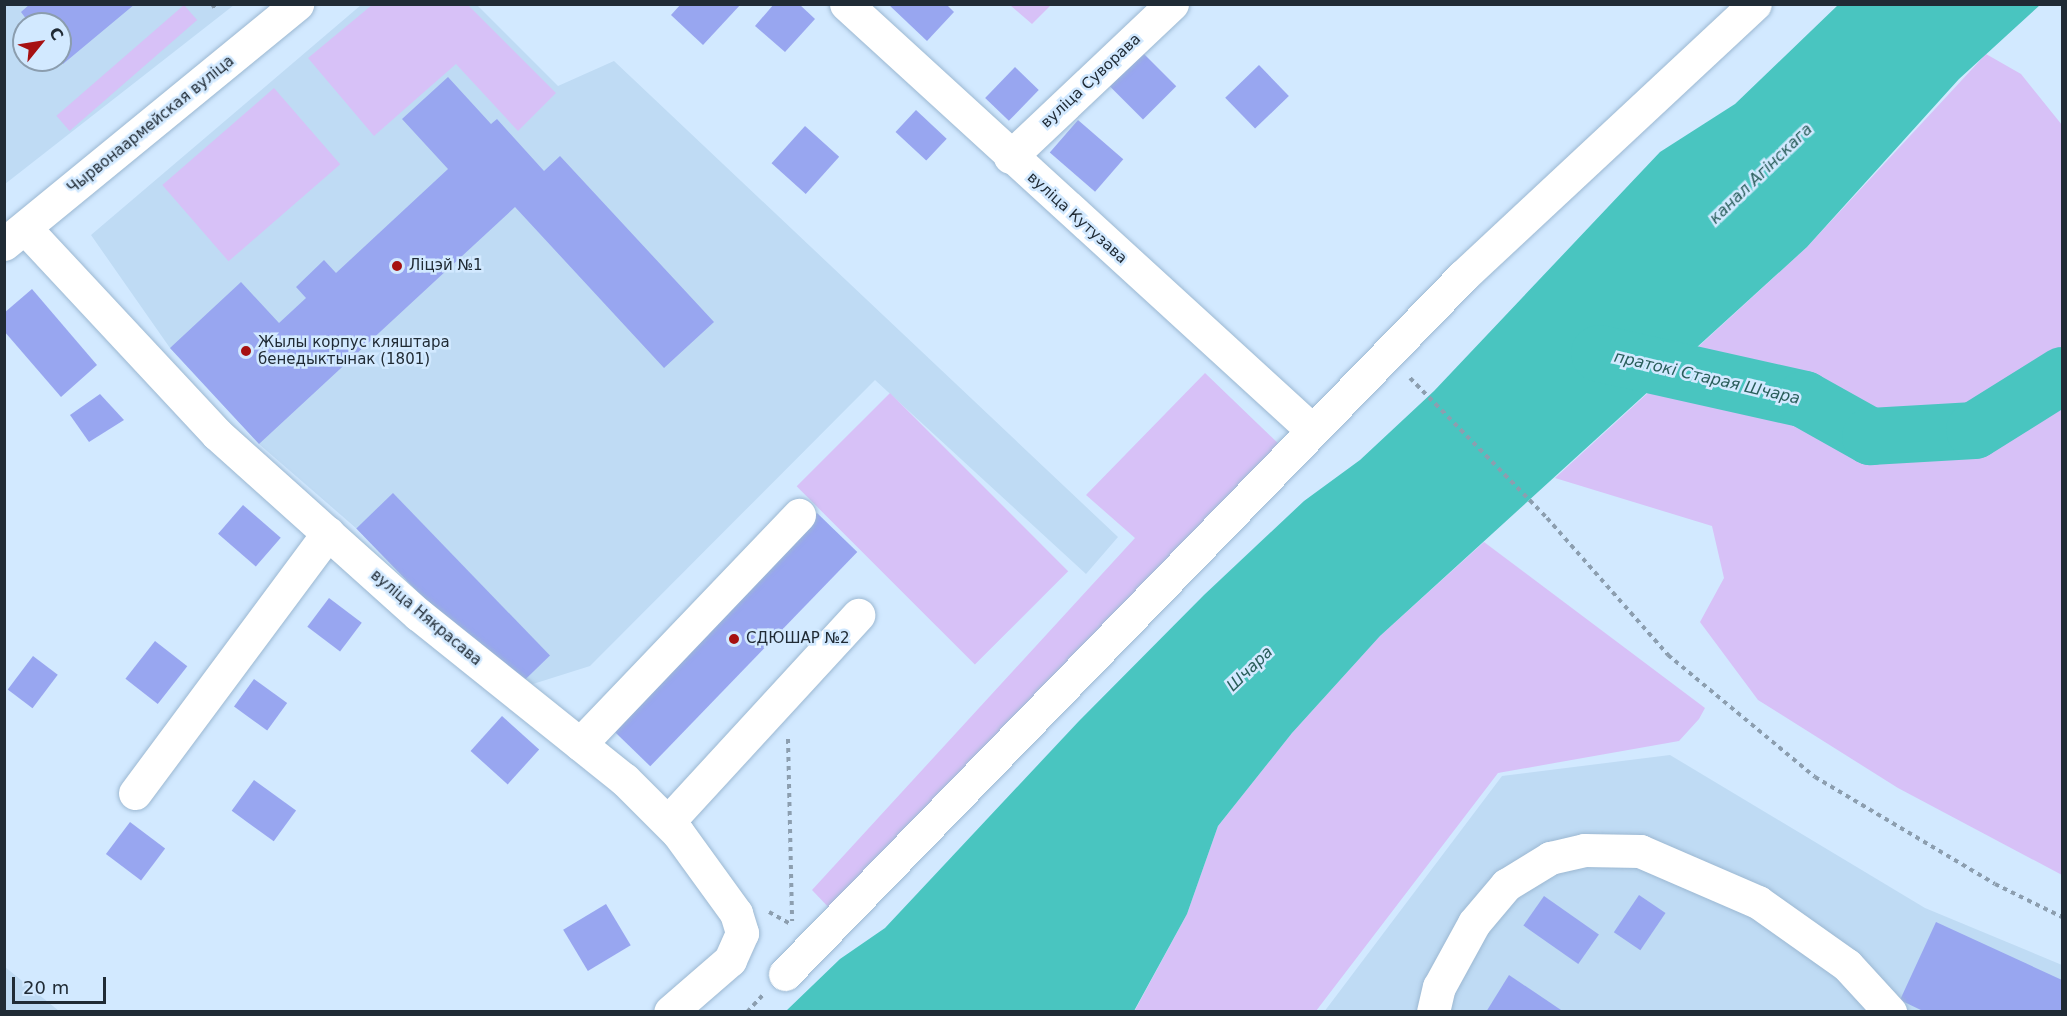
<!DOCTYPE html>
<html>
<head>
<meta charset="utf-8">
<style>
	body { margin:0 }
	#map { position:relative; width:2067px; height:1016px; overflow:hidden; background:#d2e9ff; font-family:"DejaVu Sans",sans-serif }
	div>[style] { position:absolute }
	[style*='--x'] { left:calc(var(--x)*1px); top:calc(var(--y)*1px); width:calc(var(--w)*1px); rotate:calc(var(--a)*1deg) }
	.built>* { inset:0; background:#bfdbf4 }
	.green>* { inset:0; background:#d7c1f7; transform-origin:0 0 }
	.water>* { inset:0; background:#49c5c0 }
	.river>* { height:57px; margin:-28.5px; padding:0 28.5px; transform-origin:28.5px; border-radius:28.5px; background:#49c5c0 }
	.building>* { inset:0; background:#98a6f0; transform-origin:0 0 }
	.path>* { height:4px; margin-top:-2px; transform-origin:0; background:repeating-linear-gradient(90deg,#8c9eaf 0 4.5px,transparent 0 9px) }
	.roads { filter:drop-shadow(0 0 2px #9cb8d2) drop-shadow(0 0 2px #9cb8d2) }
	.minor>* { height:33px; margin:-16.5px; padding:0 16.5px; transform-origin:16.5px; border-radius:16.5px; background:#fff }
	.major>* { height:33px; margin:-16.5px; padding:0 16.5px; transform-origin:16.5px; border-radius:16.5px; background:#fff }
	.dots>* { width:16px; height:16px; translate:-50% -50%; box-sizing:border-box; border:3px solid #d2e9ff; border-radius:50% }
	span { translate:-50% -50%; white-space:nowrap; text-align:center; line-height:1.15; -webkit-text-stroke:5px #d2e9ff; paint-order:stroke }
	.street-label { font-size:15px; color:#202b35 }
	.poi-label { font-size:15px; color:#202b35 }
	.left { translate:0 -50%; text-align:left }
	.water-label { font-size:16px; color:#295d5a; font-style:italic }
	.frame { position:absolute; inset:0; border:6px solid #202b35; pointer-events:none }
	.north { position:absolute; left:12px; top:12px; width:60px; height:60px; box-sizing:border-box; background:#d2e9ff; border:2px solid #8b9dae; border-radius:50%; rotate:60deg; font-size:16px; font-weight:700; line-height:24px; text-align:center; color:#202b35 }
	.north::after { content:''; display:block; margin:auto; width:21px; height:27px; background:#a61112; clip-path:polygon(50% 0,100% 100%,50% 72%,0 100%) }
	.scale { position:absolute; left:12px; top:977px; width:94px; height:27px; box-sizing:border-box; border:3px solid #202b35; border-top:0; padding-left:8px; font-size:18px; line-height:21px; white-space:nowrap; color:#202b35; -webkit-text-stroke:4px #d2e9ff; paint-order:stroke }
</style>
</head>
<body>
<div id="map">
	<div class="built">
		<div style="clip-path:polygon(evenodd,5px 5px,234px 5px,5px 184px,5px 5px,24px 24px,60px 24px,60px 60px,24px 60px,24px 24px)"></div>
		<div style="clip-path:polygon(361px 5px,477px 5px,558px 86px,614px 61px,1118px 537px,1086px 574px,875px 380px,590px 666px,514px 690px,357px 529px,259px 444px,170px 348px,91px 235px)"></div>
		<div style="clip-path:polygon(1670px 755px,1925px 908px,2062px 965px,2062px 1011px,1324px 1012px,1502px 776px)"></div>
		<div style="clip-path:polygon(4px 967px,5px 967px,59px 1011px,5px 1011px)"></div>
	</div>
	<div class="green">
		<div style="left:184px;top:5px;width:20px;height:169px;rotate:49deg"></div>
		<div style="clip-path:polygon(372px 5px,468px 5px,556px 93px,518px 131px,456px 64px,374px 136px,308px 58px)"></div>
		<div style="clip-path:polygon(1010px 5px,1051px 5px,1032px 24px)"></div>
		<div style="clip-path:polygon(1986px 54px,2021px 74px,2062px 125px,2062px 875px,1898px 788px,1758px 700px,1700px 622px,1724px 578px,1712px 526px,1555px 478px,1807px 247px)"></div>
		<div style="left:274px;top:88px;width:101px;height:148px;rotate:49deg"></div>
		<div style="clip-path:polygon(1205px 373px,1282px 447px,833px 912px,812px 890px,1135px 538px,1086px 495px)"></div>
		<div style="left:890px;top:393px;width:252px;height:132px;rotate:45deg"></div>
		<div style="clip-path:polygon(1484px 542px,1705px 708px,1699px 719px,1679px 741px,1498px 773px,1316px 1011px,1134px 1012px,1187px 914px,1218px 826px,1292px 733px,1380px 636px)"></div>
	</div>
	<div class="water">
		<div style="clip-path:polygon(1838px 5px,2040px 5px,1959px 79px,1807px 247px,1380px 636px,1292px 733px,1218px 826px,1187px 914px,1134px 1011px,786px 1011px,840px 959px,885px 928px,1079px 721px,1204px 595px,1304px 501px,1360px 460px,1434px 391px,1660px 152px,1735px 104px)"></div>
	</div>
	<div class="river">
		<div style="--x:1599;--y:353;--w:210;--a:12.6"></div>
		<div style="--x:1804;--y:399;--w:76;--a:29.3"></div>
		<div style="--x:1870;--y:436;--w:104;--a:-3.3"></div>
		<div style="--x:1974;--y:430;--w:104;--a:-32"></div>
	</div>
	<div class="building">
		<div style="clip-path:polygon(30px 4px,135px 4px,63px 64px,60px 24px,30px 24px,21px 12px)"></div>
		<div style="clip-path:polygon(681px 4px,741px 4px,703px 45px,671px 15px)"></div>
		<div style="clip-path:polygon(774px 4px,799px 4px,815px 19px,785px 52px,755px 26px)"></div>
		<div style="clip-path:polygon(888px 4px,946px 4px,954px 12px,927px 41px)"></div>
		<div style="left:1143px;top:53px;width:47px;height:47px;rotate:45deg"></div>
		<div style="left:1259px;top:65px;width:43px;height:47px;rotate:46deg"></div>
		<div style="left:1015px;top:67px;width:33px;height:43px;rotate:44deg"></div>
		<div style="clip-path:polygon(448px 77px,491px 124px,497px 119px,544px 171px,560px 156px,714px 322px,664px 368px,515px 207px,259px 444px,170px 348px,241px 282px,279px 323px,306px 298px,296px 287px,324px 260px,336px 273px,448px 169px,402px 119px)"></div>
		<div style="left:916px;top:110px;width:42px;height:30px;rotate:43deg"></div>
		<div style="left:1078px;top:120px;width:60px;height:43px;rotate:41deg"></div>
		<div style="left:805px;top:126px;width:46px;height:50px;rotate:42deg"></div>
		<div style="clip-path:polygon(32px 289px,97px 365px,61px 397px,4px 331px,4px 313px)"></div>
		<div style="clip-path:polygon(100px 394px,124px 420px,89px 442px,70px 415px)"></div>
		<div style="left:393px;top:493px;width:226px;height:51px;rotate:46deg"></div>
		<div style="left:243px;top:505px;width:50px;height:38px;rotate:41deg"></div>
		<div style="left:817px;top:513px;width:56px;height:298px;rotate:44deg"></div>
		<div style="left:329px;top:598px;width:41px;height:36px;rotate:37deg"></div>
		<div style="left:155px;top:641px;width:41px;height:48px;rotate:38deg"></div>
		<div style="left:33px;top:656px;width:31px;height:42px;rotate:37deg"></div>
		<div style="left:254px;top:679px;width:41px;height:34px;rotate:36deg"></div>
		<div style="left:502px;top:716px;width:50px;height:47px;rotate:42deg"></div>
		<div style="left:254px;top:780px;width:52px;height:38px;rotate:36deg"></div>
		<div style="left:130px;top:822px;width:44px;height:40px;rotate:37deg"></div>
		<div style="left:1639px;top:895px;width:32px;height:45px;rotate:34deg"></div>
		<div style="left:1544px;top:896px;width:67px;height:36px;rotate:35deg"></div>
		<div style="left:606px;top:904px;width:48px;height:50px;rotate:59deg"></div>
		<div style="clip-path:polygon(1936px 922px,2062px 980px,2062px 1012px,1925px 1012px,1900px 1000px)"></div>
		<div style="clip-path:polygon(1509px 975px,1564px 1012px,1486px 1012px)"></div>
	</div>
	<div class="path">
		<div style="--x:212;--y:4;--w:7;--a:56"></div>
		<div style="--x:1410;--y:378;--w:196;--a:45.6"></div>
		<div style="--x:1547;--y:518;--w:183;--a:48.5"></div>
		<div style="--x:1668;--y:655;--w:191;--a:39.7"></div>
		<div style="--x:1815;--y:777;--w:209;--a:30.7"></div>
		<div style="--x:1995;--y:884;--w:75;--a:26.2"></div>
		<div style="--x:788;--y:739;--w:182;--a:88.7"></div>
		<div style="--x:769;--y:912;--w:23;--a:29"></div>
		<div style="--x:747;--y:1012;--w:23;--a:-47"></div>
	</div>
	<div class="roads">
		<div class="minor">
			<div style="--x:846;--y:4;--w:630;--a:42.43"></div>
			<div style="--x:1010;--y:157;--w:223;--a:-43.4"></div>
			<div style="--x:25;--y:228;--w:282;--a:47"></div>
			<div style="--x:217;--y:434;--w:271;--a:41.9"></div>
			<div style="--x:419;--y:615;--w:263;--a:38.7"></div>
			<div style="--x:624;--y:779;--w:76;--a:45"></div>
			<div style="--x:678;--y:833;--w:99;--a:54.1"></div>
			<div style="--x:736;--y:913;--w:21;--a:73"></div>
			<div style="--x:742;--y:933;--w:30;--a:114"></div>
			<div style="--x:730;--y:960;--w:79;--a:139.1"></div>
			<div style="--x:580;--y:744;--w:317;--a:-46.3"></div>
			<div style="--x:135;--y:793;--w:324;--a:-53.4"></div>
			<div style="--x:677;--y:812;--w:268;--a:-47.4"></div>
			<div style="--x:785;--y:974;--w:973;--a:-45.83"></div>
			<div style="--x:1463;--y:276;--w:399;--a:-43"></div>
			<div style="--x:1433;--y:1012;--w:26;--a:-77"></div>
			<div style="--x:1439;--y:987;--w:73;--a:-61.3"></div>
			<div style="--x:1474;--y:923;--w:50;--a:-49.9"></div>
			<div style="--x:1506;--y:885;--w:52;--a:-31.5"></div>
			<div style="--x:1550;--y:858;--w:35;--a:-13"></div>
			<div style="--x:1584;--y:850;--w:56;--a:1"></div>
			<div style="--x:1640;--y:851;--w:129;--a:23.4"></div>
			<div style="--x:1758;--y:902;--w:109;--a:35.3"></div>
			<div style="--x:1847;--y:965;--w:64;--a:47.5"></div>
		</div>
		<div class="major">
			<div style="--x:4;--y:244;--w:379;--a:-39.3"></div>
		</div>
	</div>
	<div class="dots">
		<div style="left:397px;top:266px;background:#a61112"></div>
		<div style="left:246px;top:351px;background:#a61112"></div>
		<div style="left:734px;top:639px;background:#a61112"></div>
	</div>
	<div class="street-label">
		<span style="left:1091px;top:81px;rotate:-43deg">вуліца Суворава</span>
		<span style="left:151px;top:125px;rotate:-39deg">Чырвонаармейская вуліца</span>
		<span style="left:1077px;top:218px;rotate:42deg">вуліца Кутузава</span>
		<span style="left:426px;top:618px;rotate:40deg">вуліца Някрасава</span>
	</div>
	<div class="poi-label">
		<span class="left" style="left:409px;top:266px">Ліцэй №1</span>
		<span class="left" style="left:258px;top:351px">Жылы корпус кляштара<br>бенедыктынак (1801)</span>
		<span class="left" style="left:746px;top:639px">СДЮШАР №2</span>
	</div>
	<div class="water-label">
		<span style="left:1761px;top:174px;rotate:-44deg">канал Агінскага</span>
		<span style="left:1707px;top:378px;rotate:13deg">пратокі Старая Шчара</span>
		<span style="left:1250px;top:669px;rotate:-44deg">Шчара</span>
	</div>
	<div class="frame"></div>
	<div class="north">С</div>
	<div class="scale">20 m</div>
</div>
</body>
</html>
